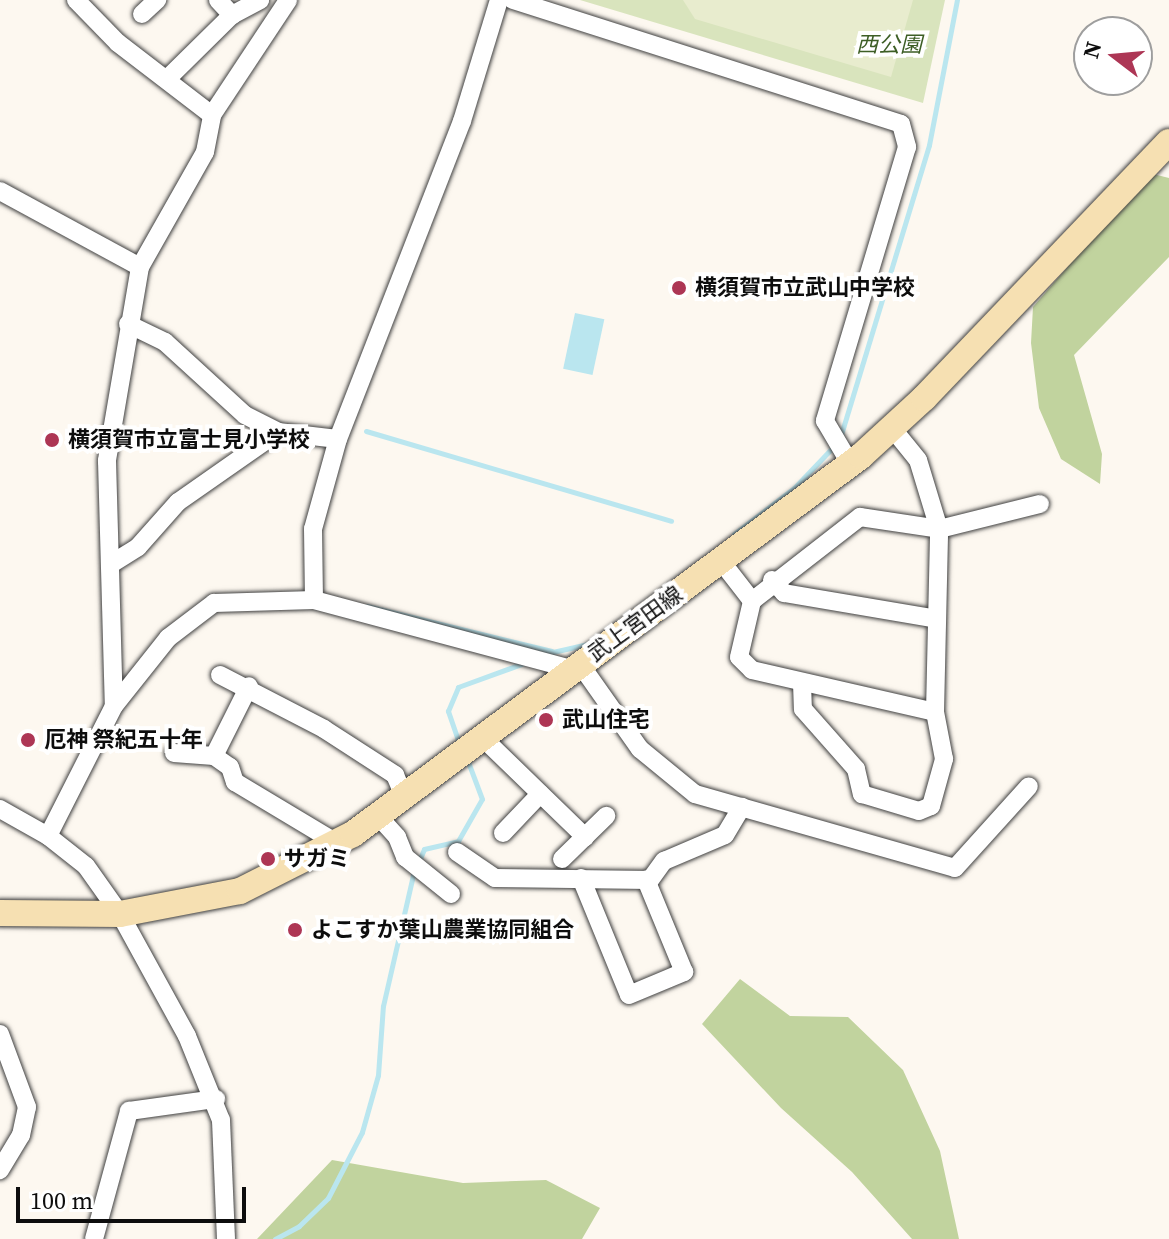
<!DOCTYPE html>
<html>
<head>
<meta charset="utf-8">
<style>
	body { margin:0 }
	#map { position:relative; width:1169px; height:1239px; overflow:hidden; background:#fdf8f0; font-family:"Source Serif 4","Noto Sans JP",serif }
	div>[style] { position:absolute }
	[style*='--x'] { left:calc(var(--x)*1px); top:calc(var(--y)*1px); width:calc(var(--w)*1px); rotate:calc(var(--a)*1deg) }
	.green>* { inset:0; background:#d9e4bd }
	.forest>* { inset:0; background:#c1d39e }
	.pitch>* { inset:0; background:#e8ecce }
	.water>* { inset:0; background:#bae6ef; transform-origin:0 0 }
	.stream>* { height:5px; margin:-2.5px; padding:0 2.5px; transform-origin:2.5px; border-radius:2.5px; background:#bae6ef }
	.roads { filter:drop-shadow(0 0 2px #404040) drop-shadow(0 0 2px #404040) }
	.street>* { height:18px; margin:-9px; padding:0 9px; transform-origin:9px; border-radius:9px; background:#fff }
	.secondary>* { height:26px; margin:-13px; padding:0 13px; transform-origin:13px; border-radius:13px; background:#f6e0b2 }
	.dots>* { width:22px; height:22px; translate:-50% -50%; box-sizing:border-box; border:4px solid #fff; border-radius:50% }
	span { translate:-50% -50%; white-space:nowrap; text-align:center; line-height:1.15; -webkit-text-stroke:8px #fff; paint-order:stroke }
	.park-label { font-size:22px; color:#3d5e25; font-style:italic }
	.poi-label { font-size:22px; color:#0d0d0d; font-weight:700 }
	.left { translate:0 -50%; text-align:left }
	.street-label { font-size:22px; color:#0d0d0d }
	.north { position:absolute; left:1073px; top:16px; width:80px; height:80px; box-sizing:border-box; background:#fff; border:2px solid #9e9e9e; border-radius:50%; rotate:286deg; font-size:22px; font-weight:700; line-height:32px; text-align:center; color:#0d0d0d }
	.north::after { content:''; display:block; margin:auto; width:28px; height:36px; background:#ad3655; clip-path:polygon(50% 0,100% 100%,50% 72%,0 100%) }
	.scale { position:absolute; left:16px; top:1187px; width:230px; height:36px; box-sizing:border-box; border:4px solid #0d0d0d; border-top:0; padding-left:10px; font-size:24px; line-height:28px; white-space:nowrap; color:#0d0d0d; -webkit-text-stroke:6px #fff; paint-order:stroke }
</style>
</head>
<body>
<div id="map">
	<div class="green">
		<div style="clip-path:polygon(580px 0,945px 0,923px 103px)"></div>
	</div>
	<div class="forest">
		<div style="clip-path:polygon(1149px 173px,1169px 178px,1169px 257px,1074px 355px,1102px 454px,1100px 484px,1061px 459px,1039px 408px,1031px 343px,1033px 307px)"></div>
		<div style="clip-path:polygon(740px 979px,790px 1016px,848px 1017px,903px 1070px,940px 1151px,959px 1239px,912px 1239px,852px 1172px,781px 1108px,702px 1024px)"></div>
		<div style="clip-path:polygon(332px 1160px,463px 1183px,546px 1180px,600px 1208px,582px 1239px,257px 1239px)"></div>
	</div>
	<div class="pitch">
		<div style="clip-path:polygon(683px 0,913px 0,891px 77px,695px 19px)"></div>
	</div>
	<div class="water">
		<div style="left:575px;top:313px;width:30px;height:57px;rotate:12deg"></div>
	</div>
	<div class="stream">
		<div style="--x:366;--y:431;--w:318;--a:16.4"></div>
		<div style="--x:840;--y:438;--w:306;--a:-73.1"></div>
		<div style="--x:929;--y:145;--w:148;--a:-79.1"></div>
		<div style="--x:734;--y:534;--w:76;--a:-37.5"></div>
		<div style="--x:794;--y:488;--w:58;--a:-46.4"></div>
		<div style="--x:367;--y:606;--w:190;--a:13.7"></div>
		<div style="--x:544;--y:654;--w:45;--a:-12.8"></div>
		<div style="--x:459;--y:743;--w:34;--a:-109"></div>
		<div style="--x:448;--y:711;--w:26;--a:-67"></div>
		<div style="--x:458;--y:687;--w:70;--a:-20"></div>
		<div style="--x:275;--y:1239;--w:27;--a:-28"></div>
		<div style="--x:299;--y:1226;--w:40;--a:-44"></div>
		<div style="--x:328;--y:1198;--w:74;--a:-62.7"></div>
		<div style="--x:362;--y:1132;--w:59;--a:-74.3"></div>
		<div style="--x:378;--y:1075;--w:69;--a:-85.9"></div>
		<div style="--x:383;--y:1006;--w:134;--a:-77.1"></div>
		<div style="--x:413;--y:875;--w:28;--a:-67"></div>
		<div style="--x:424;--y:849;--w:35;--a:-13"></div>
		<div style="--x:458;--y:841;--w:48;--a:-60.3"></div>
		<div style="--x:482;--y:799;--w:43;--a:-110.6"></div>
	</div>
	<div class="roads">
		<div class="street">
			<div style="--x:76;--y:0;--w:60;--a:45.7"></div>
			<div style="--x:118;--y:43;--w:118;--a:37.5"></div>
			<div style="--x:218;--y:0;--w:21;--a:47"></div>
			<div style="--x:513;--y:0;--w:407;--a:17.7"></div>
			<div style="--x:901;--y:124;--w:24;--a:75"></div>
			<div style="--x:907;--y:147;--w:286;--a:106.7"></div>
			<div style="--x:825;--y:421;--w:51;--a:59.4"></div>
			<div style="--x:142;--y:14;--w:21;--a:-43"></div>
			<div style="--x:167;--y:79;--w:91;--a:-44.6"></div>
			<div style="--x:232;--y:15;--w:32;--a:-28"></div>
			<div style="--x:0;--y:191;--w:159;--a:28.5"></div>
			<div style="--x:140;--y:267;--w:197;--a:99.7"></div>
			<div style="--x:107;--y:461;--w:245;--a:88.4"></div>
			<div style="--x:140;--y:267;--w:132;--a:-60.5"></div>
			<div style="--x:205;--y:152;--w:38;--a:-79"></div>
			<div style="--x:212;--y:115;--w:138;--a:-56.5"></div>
			<div style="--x:128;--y:324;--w:41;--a:25.9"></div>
			<div style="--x:165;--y:342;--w:108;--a:42.4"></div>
			<div style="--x:245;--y:415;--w:37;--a:27"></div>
			<div style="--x:721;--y:561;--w:51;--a:52.2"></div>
			<div style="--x:111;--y:564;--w:32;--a:-32"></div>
			<div style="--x:138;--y:547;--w:60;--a:-48.4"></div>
			<div style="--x:178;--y:502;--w:122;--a:-35"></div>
			<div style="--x:278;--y:432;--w:60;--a:6.7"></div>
			<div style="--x:772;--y:580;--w:18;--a:47"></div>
			<div style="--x:784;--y:593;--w:155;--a:9.6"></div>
			<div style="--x:314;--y:600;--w:71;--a:-90.8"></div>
			<div style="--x:313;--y:529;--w:93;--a:-74.5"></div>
			<div style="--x:338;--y:439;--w:341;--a:-68.7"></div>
			<div style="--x:462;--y:121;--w:127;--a:-73"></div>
			<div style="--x:580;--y:664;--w:104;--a:54.8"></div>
			<div style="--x:640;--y:749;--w:71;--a:39.3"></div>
			<div style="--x:695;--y:794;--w:270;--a:15.9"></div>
			<div style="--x:955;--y:868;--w:110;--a:-47.9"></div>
			<div style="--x:220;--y:675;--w:117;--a:27.4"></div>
			<div style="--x:324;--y:729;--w:85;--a:32.9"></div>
			<div style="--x:395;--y:775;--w:25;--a:67"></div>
			<div style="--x:802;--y:683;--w:26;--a:88"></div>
			<div style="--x:803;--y:709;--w:80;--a:48.5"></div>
			<div style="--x:856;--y:769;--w:26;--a:77"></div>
			<div style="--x:862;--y:794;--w:59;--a:16.6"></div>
			<div style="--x:919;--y:811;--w:13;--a:-23"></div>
			<div style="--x:931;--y:806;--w:49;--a:-74.5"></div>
			<div style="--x:944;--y:759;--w:48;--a:-100.8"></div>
			<div style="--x:935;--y:712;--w:183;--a:-88.7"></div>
			<div style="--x:939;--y:529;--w:72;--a:-106.9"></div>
			<div style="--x:918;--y:460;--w:41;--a:-129.1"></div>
			<div style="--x:935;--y:712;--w:188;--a:-167.1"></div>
			<div style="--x:752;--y:670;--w:18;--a:-135"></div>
			<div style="--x:739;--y:657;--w:57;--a:-76.9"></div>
			<div style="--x:752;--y:601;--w:137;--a:-37.9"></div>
			<div style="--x:860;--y:517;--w:80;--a:8.6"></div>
			<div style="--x:939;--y:529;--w:104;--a:-13.9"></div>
			<div style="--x:484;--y:739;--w:141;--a:44.1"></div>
			<div style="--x:174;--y:753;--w:40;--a:4.3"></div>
			<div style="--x:214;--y:756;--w:19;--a:35"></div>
			<div style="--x:230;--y:767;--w:16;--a:72"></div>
			<div style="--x:235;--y:782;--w:120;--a:31"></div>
			<div style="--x:214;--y:756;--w:78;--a:-63.4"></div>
			<div style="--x:0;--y:809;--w:55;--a:29.4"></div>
			<div style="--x:48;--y:836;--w:48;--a:38.3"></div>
			<div style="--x:86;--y:866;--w:59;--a:54.7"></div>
			<div style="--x:120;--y:914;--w:139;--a:61.2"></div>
			<div style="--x:187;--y:1036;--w:91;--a:68"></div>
			<div style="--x:221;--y:1120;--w:119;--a:87.6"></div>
			<div style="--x:379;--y:817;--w:27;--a:48"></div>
			<div style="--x:397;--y:837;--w:22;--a:68"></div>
			<div style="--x:405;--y:857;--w:59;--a:38.8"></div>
			<div style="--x:503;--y:833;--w:54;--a:-46.5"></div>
			<div style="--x:48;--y:836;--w:146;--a:-63.1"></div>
			<div style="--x:114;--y:706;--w:87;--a:-51.5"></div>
			<div style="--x:168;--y:638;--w:58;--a:-37.3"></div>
			<div style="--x:214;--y:603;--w:100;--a:-1.7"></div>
			<div style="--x:314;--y:600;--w:267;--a:15"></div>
			<div style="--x:457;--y:852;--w:46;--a:34.4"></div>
			<div style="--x:495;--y:878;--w:155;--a:0.7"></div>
			<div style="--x:650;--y:880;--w:24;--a:-54"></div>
			<div style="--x:664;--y:861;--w:66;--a:-23.1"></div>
			<div style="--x:725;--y:835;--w:33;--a:-59"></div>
			<div style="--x:562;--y:859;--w:62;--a:-44.3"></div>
			<div style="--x:581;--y:878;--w:126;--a:67.7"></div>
			<div style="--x:629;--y:995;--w:60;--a:-22.7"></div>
			<div style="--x:684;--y:972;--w:100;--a:-112.4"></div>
			<div style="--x:0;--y:1034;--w:78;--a:69.7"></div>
			<div style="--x:27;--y:1107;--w:29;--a:102"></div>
			<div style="--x:21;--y:1135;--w:41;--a:121"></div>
			<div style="--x:94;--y:1239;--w:133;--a:-74.7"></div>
			<div style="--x:129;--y:1111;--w:88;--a:-7.9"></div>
		</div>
		<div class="secondary">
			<div style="--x:0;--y:913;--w:120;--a:0.5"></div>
			<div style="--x:120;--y:914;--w:122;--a:-10.9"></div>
			<div style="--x:240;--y:891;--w:127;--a:-26.8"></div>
			<div style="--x:353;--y:834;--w:633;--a:-36.65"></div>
			<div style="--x:861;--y:456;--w:86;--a:-42.6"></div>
			<div style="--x:924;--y:398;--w:354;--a:-46.3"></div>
		</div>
	</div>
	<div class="dots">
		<div style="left:679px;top:288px;background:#ad3655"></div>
		<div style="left:52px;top:440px;background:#ad3655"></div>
		<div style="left:546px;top:720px;background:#ad3655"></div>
		<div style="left:28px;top:740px;background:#ad3655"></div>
		<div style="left:268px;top:859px;background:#ad3655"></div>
		<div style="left:295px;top:930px;background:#ad3655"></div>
	</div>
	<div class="park-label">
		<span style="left:889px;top:45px">西公園</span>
	</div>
	<div class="poi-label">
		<span class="left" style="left:695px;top:288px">横須賀市立武山中学校</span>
		<span class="left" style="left:68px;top:440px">横須賀市立富士見小学校</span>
		<span class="left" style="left:562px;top:720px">武山住宅</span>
		<span class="left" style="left:44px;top:740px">厄神 祭紀五十年</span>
		<span class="left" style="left:284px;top:859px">サガミ</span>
		<span class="left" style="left:311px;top:930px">よこすか葉山農業協同組合</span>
	</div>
	<div class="street-label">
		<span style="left:635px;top:624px;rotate:-36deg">武上宮田線</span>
	</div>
	<div class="north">N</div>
	<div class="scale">100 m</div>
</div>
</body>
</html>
